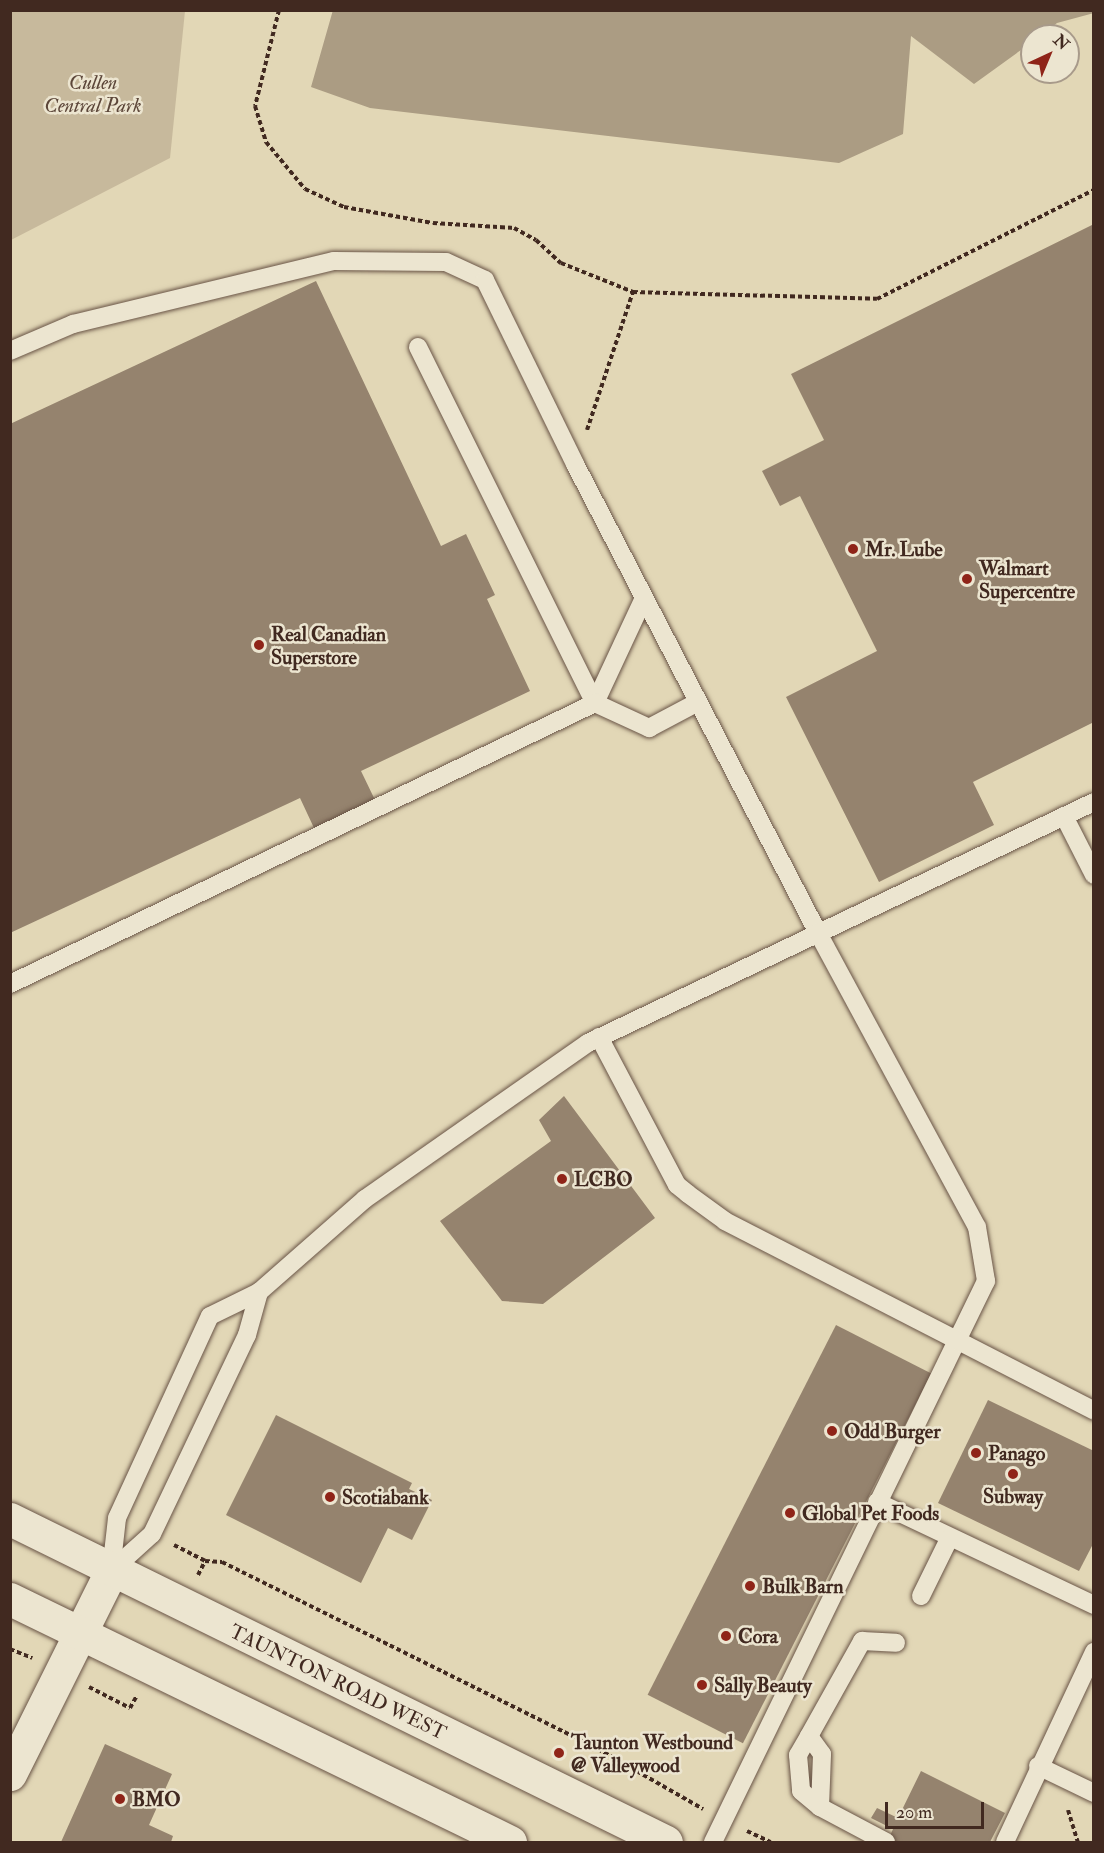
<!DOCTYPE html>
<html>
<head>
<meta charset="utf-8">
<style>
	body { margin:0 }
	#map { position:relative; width:1104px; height:1853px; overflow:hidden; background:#e2d7b6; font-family:"IM FELL Double Pica",serif }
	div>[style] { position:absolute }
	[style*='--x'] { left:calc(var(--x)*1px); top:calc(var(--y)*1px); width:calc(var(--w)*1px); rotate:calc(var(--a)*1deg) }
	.green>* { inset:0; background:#c7b99c }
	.water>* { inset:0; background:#ab9c83 }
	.building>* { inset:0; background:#95836e; transform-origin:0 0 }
	.path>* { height:4px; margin-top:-2px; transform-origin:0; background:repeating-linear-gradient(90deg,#412920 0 4.5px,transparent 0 7.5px) }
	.roads { filter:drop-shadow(0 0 2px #695446) drop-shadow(0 0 2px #695446) }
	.lane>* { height:18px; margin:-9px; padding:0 9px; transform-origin:9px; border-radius:9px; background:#ece5d0 }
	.street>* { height:33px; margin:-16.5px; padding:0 16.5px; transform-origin:16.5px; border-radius:16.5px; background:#ece5d0 }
	.secondary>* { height:33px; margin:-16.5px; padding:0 16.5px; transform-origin:16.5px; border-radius:16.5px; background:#ece5d0 }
	.dots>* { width:16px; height:16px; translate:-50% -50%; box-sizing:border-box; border:3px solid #ece5d0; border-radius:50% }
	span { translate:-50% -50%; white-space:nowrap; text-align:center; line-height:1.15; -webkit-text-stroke:5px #ece5d0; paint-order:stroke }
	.park-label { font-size:20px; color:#5c4639; font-style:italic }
	.poi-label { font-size:20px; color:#412920; font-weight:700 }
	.left { translate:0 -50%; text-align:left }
	.street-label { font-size:20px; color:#412920 }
	.frame { position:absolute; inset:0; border:12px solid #412920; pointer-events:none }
	.north { position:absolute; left:1020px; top:24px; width:60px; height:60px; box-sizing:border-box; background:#ece5d0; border:2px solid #a89a8a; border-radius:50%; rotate:44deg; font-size:16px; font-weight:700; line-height:24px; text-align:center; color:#412920 }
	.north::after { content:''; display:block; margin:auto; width:21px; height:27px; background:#8f2418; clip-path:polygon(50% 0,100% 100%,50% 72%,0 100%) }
	.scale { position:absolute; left:885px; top:1802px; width:99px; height:27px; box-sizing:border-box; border:3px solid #412920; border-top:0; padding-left:8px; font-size:18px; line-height:21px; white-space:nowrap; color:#412920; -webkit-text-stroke:4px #ece5d0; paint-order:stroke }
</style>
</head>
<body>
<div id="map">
	<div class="green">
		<div style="clip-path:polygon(11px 10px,185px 11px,170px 158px,11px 240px)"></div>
	</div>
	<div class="water">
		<div style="clip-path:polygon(333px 10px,1093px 10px,1094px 13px,1057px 23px,1040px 36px,1032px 36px,1032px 42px,974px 84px,911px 36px,903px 134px,839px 163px,370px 108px,311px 87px)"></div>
	</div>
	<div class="building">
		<div style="clip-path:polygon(1094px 224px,1094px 722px,973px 782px,994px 825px,879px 882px,786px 697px,877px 651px,800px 496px,780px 506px,762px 471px,824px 440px,791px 374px)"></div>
		<div style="clip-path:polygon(316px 281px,441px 546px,466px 534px,495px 595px,487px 599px,530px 691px,361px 771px,375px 800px,314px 828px,300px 798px,10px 933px,10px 424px)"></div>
		<div style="clip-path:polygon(564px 1096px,655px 1218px,543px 1304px,502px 1301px,440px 1221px,551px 1141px,539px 1120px)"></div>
		<div style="left:836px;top:1325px;width:107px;height:415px;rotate:27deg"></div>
		<div style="clip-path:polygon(988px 1400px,1094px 1451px,1094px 1542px,1079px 1571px,938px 1503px)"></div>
		<div style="clip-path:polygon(276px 1415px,412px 1483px,409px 1489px,432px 1500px,412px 1540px,388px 1528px,361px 1583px,226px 1515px)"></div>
		<div style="clip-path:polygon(105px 1744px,172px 1774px,149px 1825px,173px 1836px,171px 1842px,61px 1842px)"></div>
		<div style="clip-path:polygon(921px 1771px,1005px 1813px,990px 1842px,898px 1842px,889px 1838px,893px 1829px,871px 1818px,877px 1808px,898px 1818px)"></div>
	</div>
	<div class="path">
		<div style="--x:279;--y:10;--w:99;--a:104"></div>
		<div style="--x:255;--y:106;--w:38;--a:73"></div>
		<div style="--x:266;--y:142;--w:61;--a:50.3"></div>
		<div style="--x:305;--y:189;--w:43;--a:24.8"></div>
		<div style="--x:344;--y:207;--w:90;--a:10.2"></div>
		<div style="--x:433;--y:223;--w:81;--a:3.5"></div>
		<div style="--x:514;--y:228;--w:25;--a:29"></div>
		<div style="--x:536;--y:240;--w:34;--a:43"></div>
		<div style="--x:561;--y:263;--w:78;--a:21.9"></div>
		<div style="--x:633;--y:292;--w:244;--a:1.6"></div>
		<div style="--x:877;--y:299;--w:243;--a:-26.7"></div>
		<div style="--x:587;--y:430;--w:145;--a:-71.6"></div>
		<div style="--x:174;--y:1545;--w:35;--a:27"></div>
		<div style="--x:205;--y:1561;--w:17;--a:3"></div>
		<div style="--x:222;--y:1562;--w:412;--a:26.4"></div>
		<div style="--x:591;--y:1745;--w:129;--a:29.7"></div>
		<div style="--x:198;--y:1575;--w:16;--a:-63"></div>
		<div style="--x:10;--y:1649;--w:24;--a:22"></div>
		<div style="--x:89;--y:1687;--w:46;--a:27.1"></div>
		<div style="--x:130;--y:1708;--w:13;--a:-61"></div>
		<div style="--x:1068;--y:1810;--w:34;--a:73"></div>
		<div style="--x:747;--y:1831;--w:26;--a:25"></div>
	</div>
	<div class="roads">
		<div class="lane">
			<div style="--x:418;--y:347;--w:398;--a:63.6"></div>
			<div style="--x:595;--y:703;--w:116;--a:-65"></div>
			<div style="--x:10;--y:351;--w:69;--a:-23.2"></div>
			<div style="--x:73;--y:324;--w:268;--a:-13.6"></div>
			<div style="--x:334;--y:261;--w:112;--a:0.5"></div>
			<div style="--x:446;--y:262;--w:43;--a:24.8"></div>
			<div style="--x:485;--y:280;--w:205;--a:63.9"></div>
			<div style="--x:575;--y:464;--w:528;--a:62.61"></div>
			<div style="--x:818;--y:933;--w:334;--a:61.6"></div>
			<div style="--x:977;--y:1227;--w:55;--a:80.5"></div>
			<div style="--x:986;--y:1281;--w:624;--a:115.95"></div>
			<div style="--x:1064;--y:816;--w:66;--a:63"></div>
			<div style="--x:10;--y:984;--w:649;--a:-25.66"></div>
			<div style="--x:595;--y:703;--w:60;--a:24.8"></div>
			<div style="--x:649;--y:728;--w:55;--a:-28"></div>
			<div style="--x:599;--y:1037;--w:167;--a:62.2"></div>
			<div style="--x:677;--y:1185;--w:14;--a:39"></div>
			<div style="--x:688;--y:1194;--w:46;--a:36.1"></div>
			<div style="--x:725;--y:1221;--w:415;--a:27.2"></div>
			<div style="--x:877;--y:1502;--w:240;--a:25.4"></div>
			<div style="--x:111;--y:1571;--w:53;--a:-83.5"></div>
			<div style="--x:117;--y:1518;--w:222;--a:-65.3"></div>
			<div style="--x:210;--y:1316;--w:55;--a:-26.1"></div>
			<div style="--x:259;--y:1292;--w:141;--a:-41.3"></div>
			<div style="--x:365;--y:1199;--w:272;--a:-35"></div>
			<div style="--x:588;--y:1043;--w:560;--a:-25.47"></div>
			<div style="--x:111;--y:1571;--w:55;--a:-42.1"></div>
			<div style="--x:152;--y:1534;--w:221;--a:-64.5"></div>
			<div style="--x:247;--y:1335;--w:45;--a:-74.4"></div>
			<div style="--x:921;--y:1596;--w:64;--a:-63.8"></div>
			<div style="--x:809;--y:1736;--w:22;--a:120"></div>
			<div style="--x:798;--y:1755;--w:36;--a:85"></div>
			<div style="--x:801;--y:1791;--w:25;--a:40"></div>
			<div style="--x:1038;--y:1766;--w:62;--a:25.7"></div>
			<div style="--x:886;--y:1842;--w:75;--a:-152.1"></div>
			<div style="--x:820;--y:1807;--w:53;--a:-87.8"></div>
			<div style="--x:822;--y:1754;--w:22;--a:-126"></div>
			<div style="--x:809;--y:1736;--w:109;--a:-60.8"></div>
			<div style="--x:862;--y:1641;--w:34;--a:3"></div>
			<div style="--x:1005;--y:1842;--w:210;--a:-64.9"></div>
		</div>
		<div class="street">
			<div style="--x:10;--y:1774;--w:227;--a:-63.5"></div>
		</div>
		<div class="secondary">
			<div style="--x:10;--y:1519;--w:731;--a:26.21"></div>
			<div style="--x:10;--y:1599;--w:556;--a:25.92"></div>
		</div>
	</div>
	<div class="dots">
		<div style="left:853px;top:549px;background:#8f2418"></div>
		<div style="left:967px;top:579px;background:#8f2418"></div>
		<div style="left:259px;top:645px;background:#8f2418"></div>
		<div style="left:562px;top:1179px;background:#8f2418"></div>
		<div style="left:832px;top:1431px;background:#8f2418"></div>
		<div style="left:976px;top:1453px;background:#8f2418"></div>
		<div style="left:1013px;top:1474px;background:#8f2418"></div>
		<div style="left:330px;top:1497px;background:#8f2418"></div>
		<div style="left:790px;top:1513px;background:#8f2418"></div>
		<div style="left:750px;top:1586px;background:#8f2418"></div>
		<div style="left:726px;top:1636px;background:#8f2418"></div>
		<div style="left:702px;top:1685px;background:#8f2418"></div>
		<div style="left:559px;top:1753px;background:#8f2418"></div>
		<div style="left:120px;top:1799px;background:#8f2418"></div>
	</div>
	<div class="park-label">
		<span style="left:93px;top:94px">Cullen<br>Central Park</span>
	</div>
	<div class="poi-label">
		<span class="left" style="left:865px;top:549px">Mr. Lube</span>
		<span class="left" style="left:979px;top:580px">Walmart<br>Supercentre</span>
		<span class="left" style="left:271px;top:646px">Real Canadian<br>Superstore</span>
		<span class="left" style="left:574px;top:1179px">LCBO</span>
		<span class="left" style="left:844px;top:1431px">Odd Burger</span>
		<span class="left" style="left:988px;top:1453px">Panago</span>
		<span style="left:1013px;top:1496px">Subway</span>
		<span class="left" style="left:342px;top:1497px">Scotiabank</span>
		<span class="left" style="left:802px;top:1513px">Global Pet Foods</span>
		<span class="left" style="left:762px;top:1586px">Bulk Barn</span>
		<span class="left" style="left:738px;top:1636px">Cora</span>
		<span class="left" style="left:714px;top:1685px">Sally Beauty</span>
		<span class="left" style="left:571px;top:1754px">Taunton Westbound<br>@ Valleywood</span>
		<span class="left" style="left:132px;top:1799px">BMO</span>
	</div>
	<div class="street-label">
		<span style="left:338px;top:1682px;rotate:26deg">TAUNTON ROAD WEST</span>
	</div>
	<div class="frame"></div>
	<div class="north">N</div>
	<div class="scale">20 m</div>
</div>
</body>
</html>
